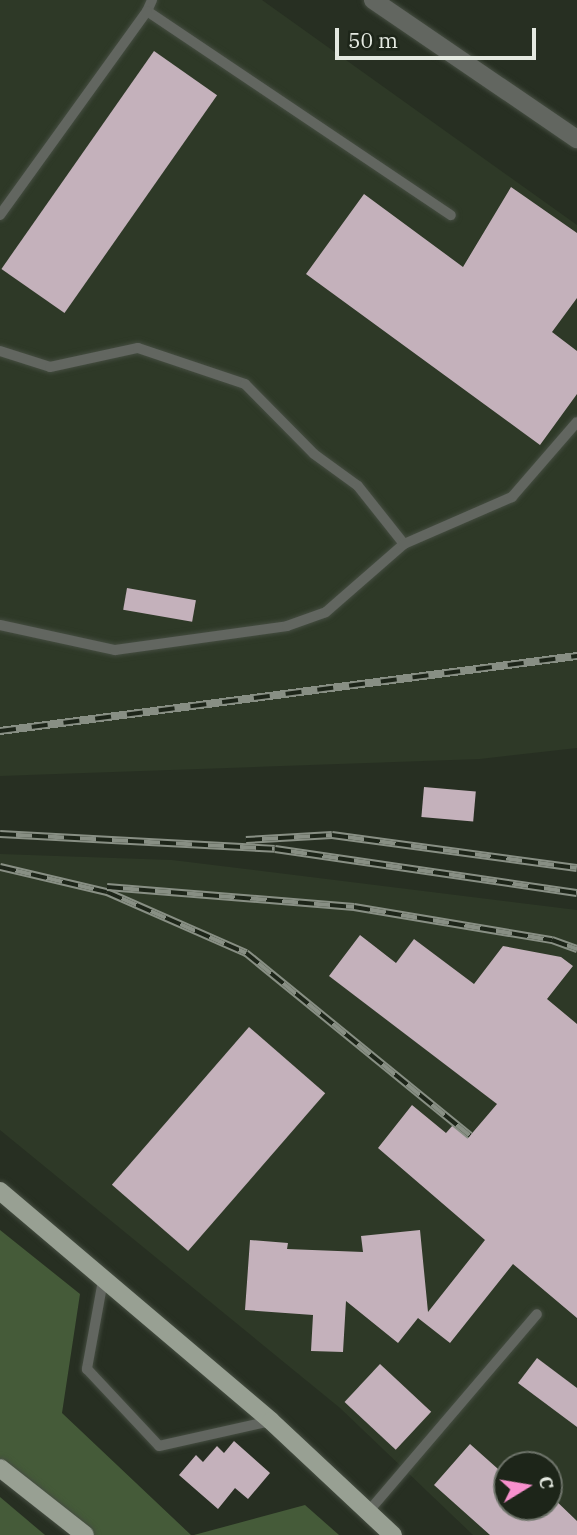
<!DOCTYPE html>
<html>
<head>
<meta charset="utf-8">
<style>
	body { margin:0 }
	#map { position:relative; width:577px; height:1535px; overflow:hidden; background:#272f22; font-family:"IBM Plex Serif",serif }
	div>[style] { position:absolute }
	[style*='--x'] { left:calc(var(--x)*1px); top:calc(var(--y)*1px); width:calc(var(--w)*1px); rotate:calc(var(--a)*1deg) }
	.built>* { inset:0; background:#2e3927 }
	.green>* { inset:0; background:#455b39 }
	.building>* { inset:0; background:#c4b1bb; transform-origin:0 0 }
	.roads { filter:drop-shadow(0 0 2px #454d41) drop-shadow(0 0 2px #454d41) }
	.service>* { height:10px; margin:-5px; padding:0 5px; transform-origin:5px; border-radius:5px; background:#626660 }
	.minor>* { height:18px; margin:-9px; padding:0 9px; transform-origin:9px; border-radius:9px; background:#626660 }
	.primary>* { height:18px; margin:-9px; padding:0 9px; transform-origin:9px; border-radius:9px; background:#98a093 }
	.rail>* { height:8px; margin-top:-4px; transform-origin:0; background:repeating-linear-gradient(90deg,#1d2519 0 16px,#888f84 0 32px); box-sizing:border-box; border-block:2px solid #888f84 }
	span { translate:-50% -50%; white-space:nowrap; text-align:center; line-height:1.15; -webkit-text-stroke:7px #1d2519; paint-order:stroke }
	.north { position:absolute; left:493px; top:1451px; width:70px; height:70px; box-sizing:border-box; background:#1d2519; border:2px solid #6d7369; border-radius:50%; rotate:79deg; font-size:19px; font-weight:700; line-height:28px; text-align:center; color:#e4e9e1 }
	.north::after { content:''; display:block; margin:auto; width:24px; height:32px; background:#f790cd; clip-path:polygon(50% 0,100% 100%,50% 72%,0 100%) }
	.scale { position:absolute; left:335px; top:28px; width:201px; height:32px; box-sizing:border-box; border:4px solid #e4e9e1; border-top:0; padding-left:9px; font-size:21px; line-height:24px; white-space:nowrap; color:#e4e9e1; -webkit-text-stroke:5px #1d2519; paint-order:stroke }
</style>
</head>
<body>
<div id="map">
	<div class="built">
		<div style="clip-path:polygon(0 0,262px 0,577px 225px,577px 748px,480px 759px,0 776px)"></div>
		<div style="clip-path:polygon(evenodd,0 854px,172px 860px,577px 910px,577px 1535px,473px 1535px,340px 1408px,0 1130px,0 854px,507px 1465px,549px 1465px,549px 1507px,507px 1507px,507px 1465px)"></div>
	</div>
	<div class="green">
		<div style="clip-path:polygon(0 1230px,80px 1294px,62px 1413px,191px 1535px,87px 1535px,0 1466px)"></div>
		<div style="clip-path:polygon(0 1497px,45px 1535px,0 1535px)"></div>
		<div style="clip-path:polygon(305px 1505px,339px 1535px,194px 1535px)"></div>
	</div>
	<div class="building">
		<div style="left:154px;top:51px;width:77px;height:266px;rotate:35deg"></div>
		<div style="clip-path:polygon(511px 187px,577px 233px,577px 298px,552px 332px,577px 351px,577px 394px,540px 445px,306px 274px,364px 194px,463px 267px)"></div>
		<div style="left:127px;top:588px;width:70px;height:22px;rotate:10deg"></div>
		<div style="left:424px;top:787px;width:52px;height:30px;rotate:5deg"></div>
		<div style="clip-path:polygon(360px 935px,396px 963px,414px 939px,474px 984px,503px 946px,561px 957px,573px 966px,547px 999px,577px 1024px,577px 1318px,513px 1264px,450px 1343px,418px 1318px,398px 1343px,346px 1301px,343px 1352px,311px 1351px,313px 1315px,245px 1310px,250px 1240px,288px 1243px,287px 1249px,363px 1252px,361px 1236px,420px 1230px,428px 1312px,485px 1240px,378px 1148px,412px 1105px,446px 1133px,453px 1125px,468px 1138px,497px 1104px,329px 976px)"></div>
		<div style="left:249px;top:1027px;width:101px;height:209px;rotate:41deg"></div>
		<div style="clip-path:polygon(537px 1358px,577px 1388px,577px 1427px,518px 1383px)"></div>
		<div style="left:380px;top:1364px;width:70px;height:52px;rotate:43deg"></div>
		<div style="clip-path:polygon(234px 1441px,270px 1473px,248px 1499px,235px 1488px,218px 1509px,179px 1475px,196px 1455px,203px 1462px,217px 1446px,224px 1453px)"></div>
		<div style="clip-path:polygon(470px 1444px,507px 1477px,507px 1507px,549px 1507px,551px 1496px,577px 1521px,577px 1535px,490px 1535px,434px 1485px)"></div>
	</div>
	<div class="roads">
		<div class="service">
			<div style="--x:152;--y:0;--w:12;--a:114"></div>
			<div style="--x:147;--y:11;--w:366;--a:33.9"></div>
			<div style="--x:0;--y:215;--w:251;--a:-54.2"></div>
			<div style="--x:0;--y:351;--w:52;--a:17.7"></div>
			<div style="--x:50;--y:367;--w:90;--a:-12.2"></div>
			<div style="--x:138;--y:348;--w:113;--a:18.6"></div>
			<div style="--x:245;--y:384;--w:98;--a:45.4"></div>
			<div style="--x:314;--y:454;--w:54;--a:36"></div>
			<div style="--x:358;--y:486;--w:74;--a:51.6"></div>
			<div style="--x:0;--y:625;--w:118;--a:12.3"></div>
			<div style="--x:115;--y:650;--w:174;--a:-7.9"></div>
			<div style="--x:287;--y:626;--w:41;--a:-19.7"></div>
			<div style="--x:326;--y:612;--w:103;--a:-41.1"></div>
			<div style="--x:404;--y:544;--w:118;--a:-23.5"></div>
			<div style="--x:512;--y:497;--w:99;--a:-49.1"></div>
			<div style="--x:104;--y:1275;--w:96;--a:100.3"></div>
			<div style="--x:87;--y:1369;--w:105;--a:46.9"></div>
			<div style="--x:159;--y:1446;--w:115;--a:-12.6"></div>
			<div style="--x:368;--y:1512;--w:260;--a:-49.5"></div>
		</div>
		<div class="minor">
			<div style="--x:373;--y:0;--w:247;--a:34.3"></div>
		</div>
		<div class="primary">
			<div style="--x:0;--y:1191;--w:355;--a:40.3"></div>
			<div style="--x:271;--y:1421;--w:167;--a:43.1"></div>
			<div style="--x:0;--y:1468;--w:108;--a:38.2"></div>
		</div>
	</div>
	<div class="rail">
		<div style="--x:0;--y:731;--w:582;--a:-7.41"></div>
		<div style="--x:0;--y:834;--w:275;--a:3.1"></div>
		<div style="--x:275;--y:849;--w:305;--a:8.3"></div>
		<div style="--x:246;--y:840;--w:86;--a:-3.3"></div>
		<div style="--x:332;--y:835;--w:247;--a:7.7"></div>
		<div style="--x:0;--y:867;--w:110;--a:13.2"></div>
		<div style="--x:107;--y:892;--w:152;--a:23.7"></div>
		<div style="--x:246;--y:953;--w:289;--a:39.2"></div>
		<div style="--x:107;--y:887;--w:248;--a:4.6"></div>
		<div style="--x:354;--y:907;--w:201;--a:9.5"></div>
		<div style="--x:552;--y:940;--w:27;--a:20"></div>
	</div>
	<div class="north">С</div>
	<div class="scale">50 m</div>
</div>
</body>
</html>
